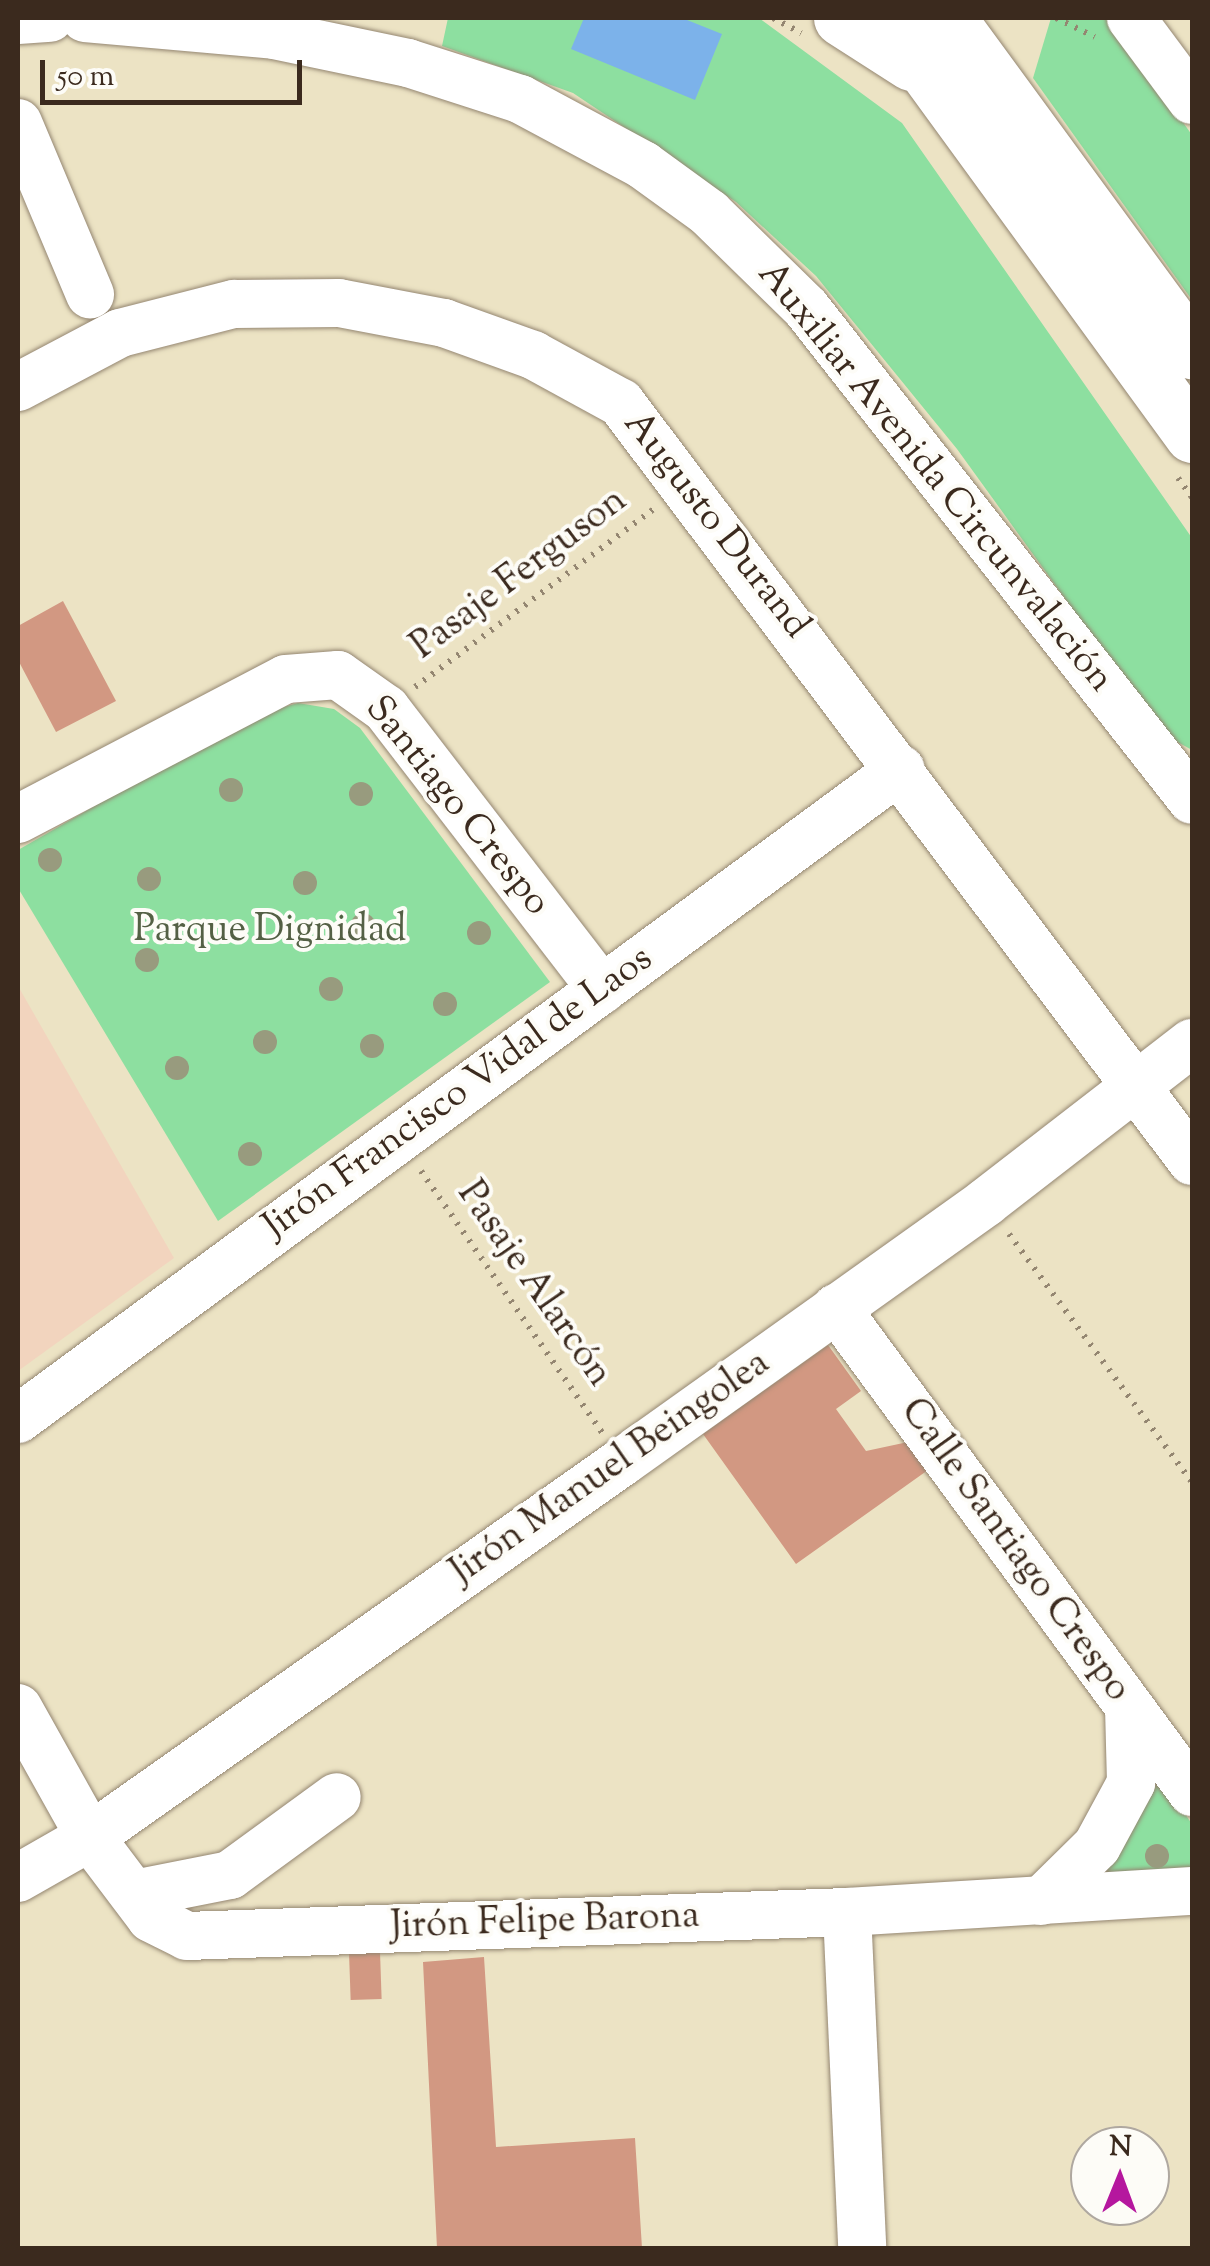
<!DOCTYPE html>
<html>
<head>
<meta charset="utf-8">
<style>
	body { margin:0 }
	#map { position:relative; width:1210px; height:2266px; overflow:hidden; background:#ece3c4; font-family:"Sorts Mill Goudy",serif }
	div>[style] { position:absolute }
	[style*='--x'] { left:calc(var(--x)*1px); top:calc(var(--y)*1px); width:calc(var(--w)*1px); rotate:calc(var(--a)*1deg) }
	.built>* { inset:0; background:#f2d4be }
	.green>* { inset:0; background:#8ddfa0 }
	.water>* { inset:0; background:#7cb2ea }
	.building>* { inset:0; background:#d29882; transform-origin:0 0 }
	.path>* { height:6px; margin-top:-3px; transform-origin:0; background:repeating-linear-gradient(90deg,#948671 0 2.5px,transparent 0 10.5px) }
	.roads { filter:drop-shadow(0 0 2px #948671) drop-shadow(0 0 2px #948671) }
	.minor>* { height:48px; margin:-24px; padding:0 24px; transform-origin:24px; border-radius:24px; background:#fff }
	.major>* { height:55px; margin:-27.5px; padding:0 27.5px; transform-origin:27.5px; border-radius:27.5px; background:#fff }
	.trees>* { width:24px; height:24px; margin:-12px; border-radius:50%; background:#989b7e }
	span { translate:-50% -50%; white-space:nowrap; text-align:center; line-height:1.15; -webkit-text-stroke:8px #fdfcf7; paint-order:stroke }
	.street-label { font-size:38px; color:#3b2a1e }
	.park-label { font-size:38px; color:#546045 }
	.frame { position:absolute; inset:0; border:20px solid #3b2a1e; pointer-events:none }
	.north { position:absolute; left:1070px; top:2126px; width:100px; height:100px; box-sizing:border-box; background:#fdfcf7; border:2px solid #afa8a0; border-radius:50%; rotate:1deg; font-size:28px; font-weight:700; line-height:40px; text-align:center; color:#3b2a1e }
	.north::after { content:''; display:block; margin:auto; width:35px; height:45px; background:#b5179e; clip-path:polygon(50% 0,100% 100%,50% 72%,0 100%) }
	.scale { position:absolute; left:40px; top:60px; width:262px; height:45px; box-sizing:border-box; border:5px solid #3b2a1e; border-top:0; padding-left:12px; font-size:30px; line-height:35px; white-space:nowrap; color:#3b2a1e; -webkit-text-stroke:8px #fdfcf7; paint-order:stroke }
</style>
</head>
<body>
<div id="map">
	<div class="built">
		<div style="clip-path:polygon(18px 986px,174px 1258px,18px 1371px)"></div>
	</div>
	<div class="green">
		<div style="clip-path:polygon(448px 18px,759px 18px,902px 123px,1192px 538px,1192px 750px,1163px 734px,957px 449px,816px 276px,736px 202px,573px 93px,442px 46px)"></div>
		<div style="clip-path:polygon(1051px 18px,1108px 18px,1192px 135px,1192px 300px,1033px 78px)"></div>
		<div style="clip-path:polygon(298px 703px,334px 709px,360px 728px,550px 982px,218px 1221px,18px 888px,18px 850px,252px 716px)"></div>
		<div style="clip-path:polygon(1155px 1771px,1192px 1824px,1192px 1876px,1091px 1884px)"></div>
	</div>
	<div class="water">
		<div style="clip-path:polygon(584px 18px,682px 18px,722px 34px,695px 100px,571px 49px)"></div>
	</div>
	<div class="building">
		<div style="clip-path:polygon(63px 601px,116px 701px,56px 732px,18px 660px,18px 626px)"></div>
		<div style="clip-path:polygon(828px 1345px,861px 1391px,836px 1409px,866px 1451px,908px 1442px,928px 1470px,796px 1564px,703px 1434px)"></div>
		<div style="left:380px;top:1952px;width:47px;height:31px;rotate:88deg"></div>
		<div style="clip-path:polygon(484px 1957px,496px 2147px,635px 2138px,642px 2248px,437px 2248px,423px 1962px)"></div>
	</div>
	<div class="path">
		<div style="--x:773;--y:18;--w:32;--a:28"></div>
		<div style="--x:1056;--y:18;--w:43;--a:26"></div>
		<div style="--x:1178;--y:478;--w:24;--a:54"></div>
		<div style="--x:415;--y:687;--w:298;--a:-36.7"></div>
		<div style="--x:421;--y:1171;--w:318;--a:55.3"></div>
		<div style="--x:1009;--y:1234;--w:308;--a:53.6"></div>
	</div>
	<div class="roads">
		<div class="minor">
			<div style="--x:85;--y:18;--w:190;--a:5.1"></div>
			<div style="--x:274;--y:35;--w:137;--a:11.8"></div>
			<div style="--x:408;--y:63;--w:118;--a:17.8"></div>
			<div style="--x:520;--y:99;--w:140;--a:28.2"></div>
			<div style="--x:643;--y:165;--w:82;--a:36"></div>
			<div style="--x:709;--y:213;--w:136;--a:44.4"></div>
			<div style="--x:806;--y:308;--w:625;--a:51.88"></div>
			<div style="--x:1131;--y:18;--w:102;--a:53.4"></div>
			<div style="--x:18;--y:20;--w:32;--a:-4"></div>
			<div style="--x:18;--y:123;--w:186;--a:67.2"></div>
			<div style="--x:18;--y:387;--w:115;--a:-27.9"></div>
			<div style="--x:120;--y:333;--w:118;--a:-14.3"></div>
			<div style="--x:234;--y:304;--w:105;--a:-0.5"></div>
			<div style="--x:339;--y:303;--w:107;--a:10.8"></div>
			<div style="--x:444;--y:323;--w:95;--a:19.8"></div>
			<div style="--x:533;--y:355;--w:100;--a:28.6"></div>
			<div style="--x:621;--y:403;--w:949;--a:53.01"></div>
			<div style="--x:18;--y:819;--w:302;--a:-27.6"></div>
			<div style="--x:286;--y:679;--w:52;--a:-4.4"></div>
			<div style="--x:338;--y:675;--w:59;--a:35.3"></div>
			<div style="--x:386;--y:709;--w:354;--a:52.4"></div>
			<div style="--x:836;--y:1308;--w:601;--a:53.66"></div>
			<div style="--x:18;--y:1419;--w:1096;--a:-36.36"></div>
			<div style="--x:18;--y:1708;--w:148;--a:60.8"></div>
			<div style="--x:90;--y:1837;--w:101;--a:53"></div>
			<div style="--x:151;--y:1918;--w:40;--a:26.6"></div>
			<div style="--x:187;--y:1936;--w:660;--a:-2.08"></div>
			<div style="--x:847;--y:1912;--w:346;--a:-3.5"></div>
			<div style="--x:18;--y:1878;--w:83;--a:-29.7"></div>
			<div style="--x:90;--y:1837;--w:651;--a:-35.18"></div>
			<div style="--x:622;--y:1462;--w:447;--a:-35.5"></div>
			<div style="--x:986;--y:1202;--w:260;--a:-37.7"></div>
			<div style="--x:134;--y:1894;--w:98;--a:-11.2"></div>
			<div style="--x:230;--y:1875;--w:132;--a:-36.1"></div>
			<div style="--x:1041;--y:1901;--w:78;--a:-44.5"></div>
			<div style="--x:1097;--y:1846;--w:72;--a:-61.6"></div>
			<div style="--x:1131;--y:1783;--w:76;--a:-91.5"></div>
			<div style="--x:847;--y:1912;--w:336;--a:87.4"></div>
		</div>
		<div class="major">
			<div style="--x:841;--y:18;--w:83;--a:32.7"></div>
			<div style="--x:888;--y:18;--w:516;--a:53.91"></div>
			<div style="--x:948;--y:18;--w:413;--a:53.8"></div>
		</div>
	</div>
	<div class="trees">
		<div style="left:231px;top:790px"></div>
		<div style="left:361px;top:794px"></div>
		<div style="left:50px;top:860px"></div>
		<div style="left:149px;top:879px"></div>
		<div style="left:305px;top:883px"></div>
		<div style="left:363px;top:925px"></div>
		<div style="left:479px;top:933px"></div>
		<div style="left:147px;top:960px"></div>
		<div style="left:331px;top:989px"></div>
		<div style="left:445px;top:1004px"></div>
		<div style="left:265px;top:1042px"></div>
		<div style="left:372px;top:1046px"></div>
		<div style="left:177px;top:1068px"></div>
		<div style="left:250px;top:1154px"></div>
		<div style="left:1157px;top:1856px"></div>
	</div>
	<div class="street-label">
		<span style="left:934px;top:478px;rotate:51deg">Auxiliar Avenida Circunvalación</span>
		<span style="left:715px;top:526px;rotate:52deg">Augusto Durand</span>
		<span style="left:520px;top:575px;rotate:-37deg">Pasaje Ferguson</span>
		<span style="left:456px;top:807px;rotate:51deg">Santiago Crespo</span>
		<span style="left:459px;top:1094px;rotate:-36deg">Jirón Francisco Vidal de Laos</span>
		<span style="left:533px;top:1285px;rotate:55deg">Pasaje Alarcón</span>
		<span style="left:611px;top:1469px;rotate:-35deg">Jirón Manuel Beingolea</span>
		<span style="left:1014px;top:1551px;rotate:54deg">Calle Santiago Crespo</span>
		<span style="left:545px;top:1923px;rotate:-2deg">Jirón Felipe Barona</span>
	</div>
	<div class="park-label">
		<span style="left:270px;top:932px">Parque Dignidad</span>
	</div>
	<div class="frame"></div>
	<div class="north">N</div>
	<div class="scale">50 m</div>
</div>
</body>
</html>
